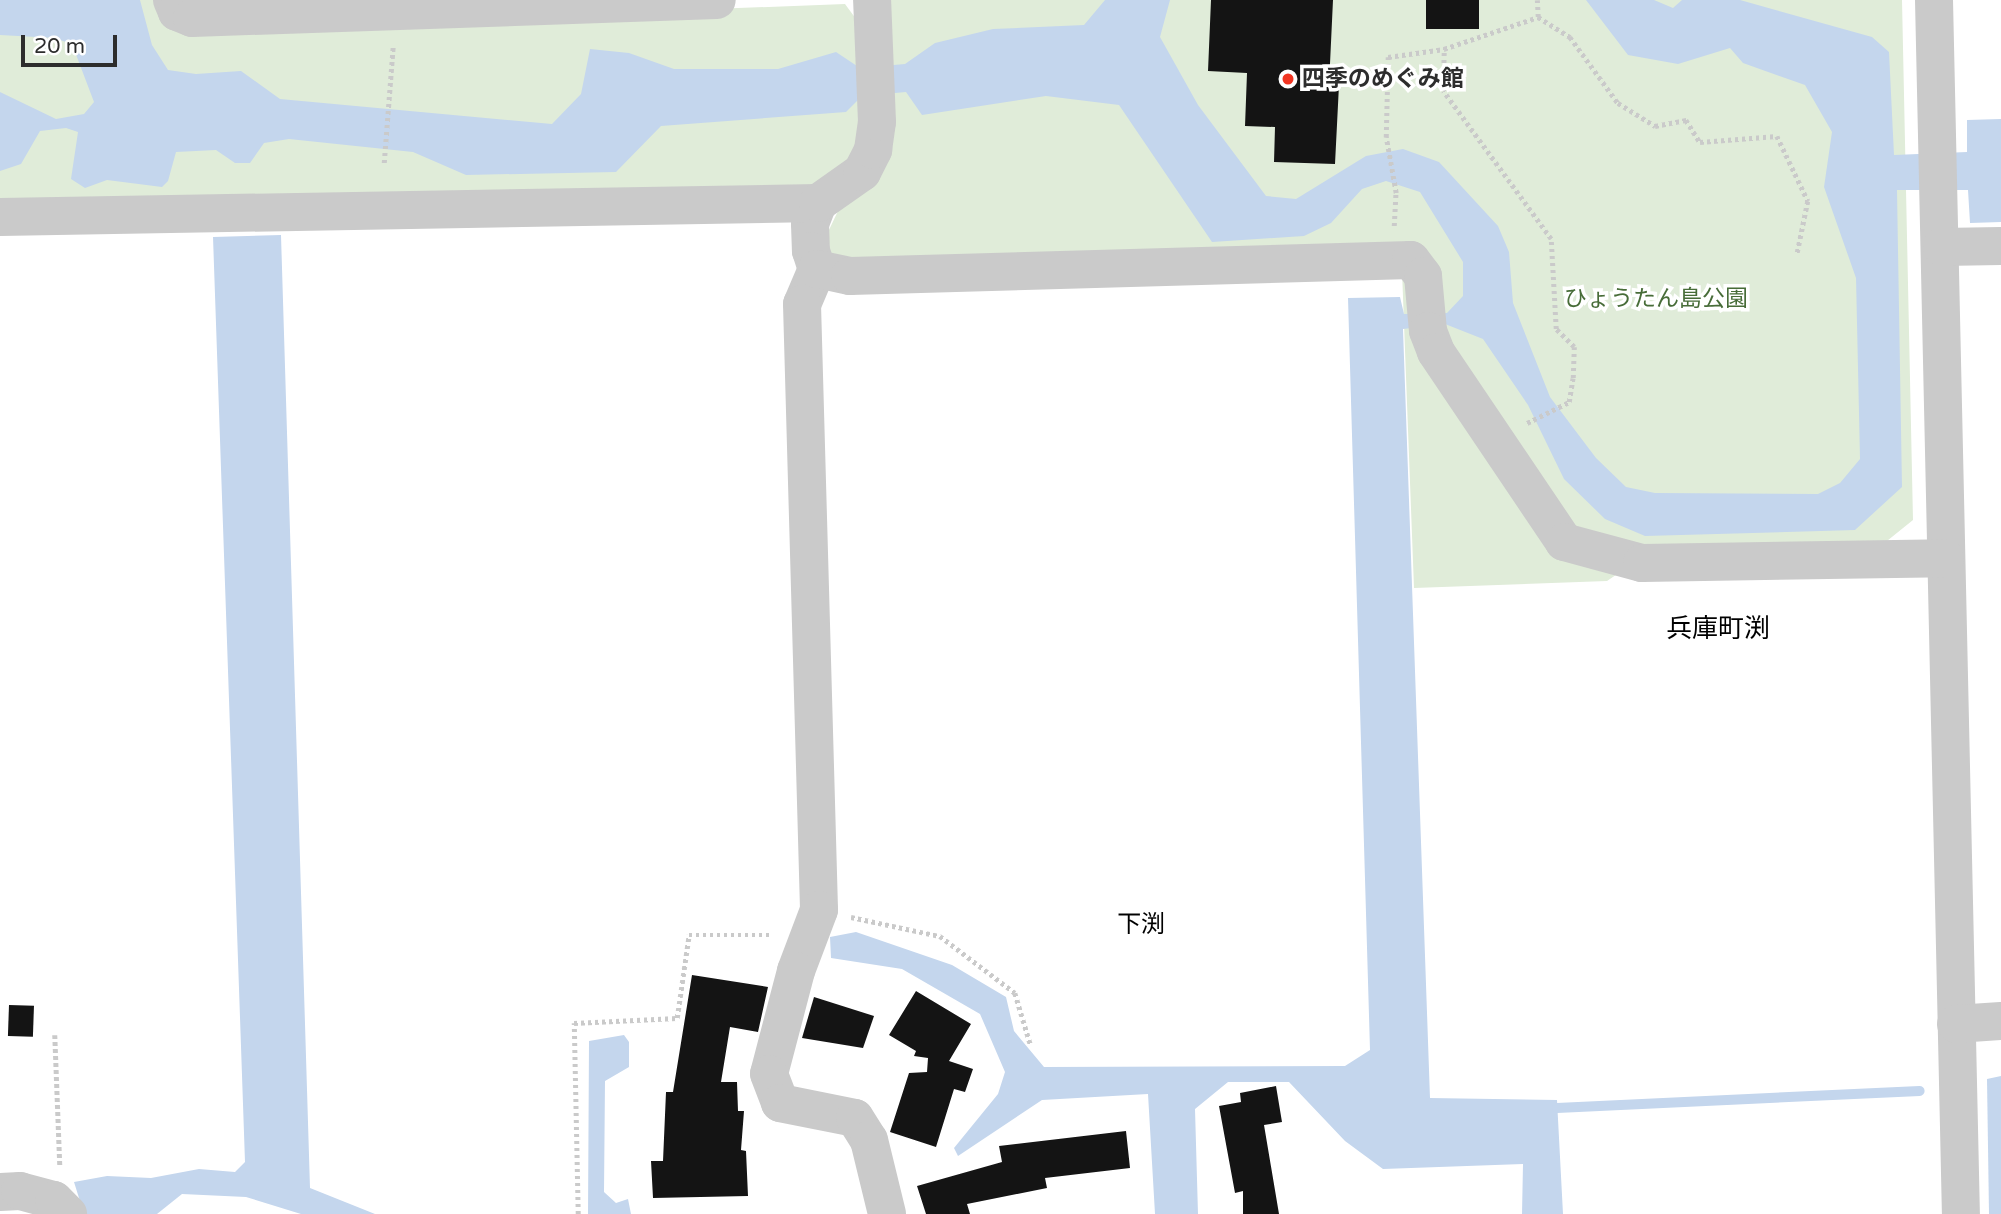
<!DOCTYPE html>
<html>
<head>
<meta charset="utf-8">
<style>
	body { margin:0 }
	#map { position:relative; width:2001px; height:1214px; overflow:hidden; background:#fff; font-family:"Varela Round","Noto Sans JP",sans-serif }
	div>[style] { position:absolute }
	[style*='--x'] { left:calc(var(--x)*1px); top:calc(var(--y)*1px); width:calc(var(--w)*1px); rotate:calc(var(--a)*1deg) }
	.green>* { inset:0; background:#e0ecd9 }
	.water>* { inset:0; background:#c4d6ed }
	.stream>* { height:10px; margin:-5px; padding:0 5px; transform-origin:5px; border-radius:5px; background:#c4d6ed }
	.building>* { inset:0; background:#141414; transform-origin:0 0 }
	.path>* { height:4.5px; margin-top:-2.25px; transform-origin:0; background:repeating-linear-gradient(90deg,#cacaca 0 3.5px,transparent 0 7px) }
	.minor>* { height:38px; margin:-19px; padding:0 19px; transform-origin:19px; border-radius:19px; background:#cacaca }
	.dots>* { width:19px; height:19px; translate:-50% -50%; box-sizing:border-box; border:4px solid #fff; border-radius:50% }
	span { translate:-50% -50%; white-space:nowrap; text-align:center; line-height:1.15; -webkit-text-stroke:7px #fff; paint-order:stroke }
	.poi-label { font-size:23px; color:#2d2d2d; font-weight:700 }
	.left { translate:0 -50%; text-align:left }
	.park-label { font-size:23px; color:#476c38 }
	.neighbourhood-label { font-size:24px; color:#000 }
	.quarter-label { font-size:26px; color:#000 }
	.scale { position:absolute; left:21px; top:35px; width:96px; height:32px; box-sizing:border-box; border:4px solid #2d2d2d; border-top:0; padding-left:9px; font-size:21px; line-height:24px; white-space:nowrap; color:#2d2d2d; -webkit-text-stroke:5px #fff; paint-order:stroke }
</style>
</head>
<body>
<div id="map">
	<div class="green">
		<div style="clip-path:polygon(0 0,161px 0,190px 29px,845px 4px,859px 23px,859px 157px,818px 185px,0 207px)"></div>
		<div style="clip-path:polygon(887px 0,1902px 0,1913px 520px,1877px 549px,1644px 556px,1607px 581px,1414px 588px,1402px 271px,852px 267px,830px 252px,828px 232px,838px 211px,877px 172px)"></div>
	</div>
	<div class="water">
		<div style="clip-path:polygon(0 0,140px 0,152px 45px,168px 70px,196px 74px,241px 71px,280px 99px,552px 124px,581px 94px,590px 49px,629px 53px,674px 69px,778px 69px,836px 52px,860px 68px,905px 64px,935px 43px,993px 29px,1084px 25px,1105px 0,1170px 0,1160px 37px,1198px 105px,1266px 196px,1296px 199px,1366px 156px,1403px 149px,1439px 162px,1498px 226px,1509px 252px,1513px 303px,1550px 397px,1596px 458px,1626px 487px,1655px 493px,1818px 494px,1840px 483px,1860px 459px,1856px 278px,1824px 187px,1832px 132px,1805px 85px,1743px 63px,1730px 48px,1678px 64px,1628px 55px,1586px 0,1654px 0,1673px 8px,1682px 0,1740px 0,1872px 37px,1889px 52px,1894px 155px,1967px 152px,1967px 120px,2001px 119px,2001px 222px,1970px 223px,1968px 190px,1897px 190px,1902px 487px,1855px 530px,1645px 536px,1605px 519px,1564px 479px,1528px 405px,1483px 339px,1445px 324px,1403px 329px,1430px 1098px,1557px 1100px,1563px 1214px,1522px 1214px,1523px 1164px,1383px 1169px,1345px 1141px,1289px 1082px,1228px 1082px,1195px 1109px,1198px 1214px,1155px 1214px,1148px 1094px,1042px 1100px,958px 1156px,954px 1148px,998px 1094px,1005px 1072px,980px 1014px,902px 969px,831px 958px,830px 937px,856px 932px,952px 965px,1006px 997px,1014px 1031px,1044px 1067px,1345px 1066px,1370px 1050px,1348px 298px,1400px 297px,1404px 314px,1447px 313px,1463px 296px,1463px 262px,1420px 192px,1386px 181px,1362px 189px,1331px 223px,1304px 236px,1212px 242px,1119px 105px,1046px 96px,922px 115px,906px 92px,862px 96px,846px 112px,661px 126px,616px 172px,466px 175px,413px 152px,289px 139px,264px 143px,250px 163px,235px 163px,216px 150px,176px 152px,168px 181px,162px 187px,107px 180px,85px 188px,71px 179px,78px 132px,66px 128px,40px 131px,21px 164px,0 171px,0 92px,56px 119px,84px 114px,94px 102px,72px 44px,54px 38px,0 35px)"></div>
		<div style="clip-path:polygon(281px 235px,310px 1188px,375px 1214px,301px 1214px,246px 1197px,182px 1194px,157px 1214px,84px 1214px,74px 1182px,107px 1176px,151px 1178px,199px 1169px,235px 1172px,245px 1162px,213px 237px)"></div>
		<div style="clip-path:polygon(624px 1035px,629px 1042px,629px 1067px,605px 1081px,604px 1192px,616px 1203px,628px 1199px,631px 1214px,588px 1214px,589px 1041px)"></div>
		<div style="clip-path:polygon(2001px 1076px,2001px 1214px,1989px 1214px,1987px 1079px)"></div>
	</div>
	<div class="stream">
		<div style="--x:1557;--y:1108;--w:363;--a:-2.7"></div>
	</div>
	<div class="building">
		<div style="clip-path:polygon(1211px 0,1333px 0,1329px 85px,1339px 85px,1335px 164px,1274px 162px,1275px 127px,1245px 126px,1247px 73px,1208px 71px)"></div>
		<div style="left:1426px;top:0;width:53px;height:29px"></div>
		<div style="clip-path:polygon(692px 975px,768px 987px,758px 1032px,730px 1027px,721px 1082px,737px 1082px,738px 1111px,744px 1111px,741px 1150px,746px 1151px,748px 1196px,653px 1198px,651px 1161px,663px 1161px,666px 1092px,673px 1092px)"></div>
		<div style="clip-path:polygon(916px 991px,971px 1024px,949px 1061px,973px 1069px,965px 1092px,954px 1089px,936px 1147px,890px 1132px,909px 1073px,927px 1072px,928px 1058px,914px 1056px,916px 1051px,889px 1035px)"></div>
		<div style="clip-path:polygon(814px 997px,874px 1016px,863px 1048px,802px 1038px)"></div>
		<div style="left:9px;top:1005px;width:25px;height:31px;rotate:2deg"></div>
		<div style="clip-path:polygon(1276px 1086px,1282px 1122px,1264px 1125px,1279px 1214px,1243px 1214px,1243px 1191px,1235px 1193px,1219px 1106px,1241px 1102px,1240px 1093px)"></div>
		<div style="clip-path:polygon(1126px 1131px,1130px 1168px,1045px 1178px,1047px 1188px,967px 1204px,970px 1214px,926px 1214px,917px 1186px,1002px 1162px,999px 1146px)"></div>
	</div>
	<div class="path">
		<div style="--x:1538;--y:17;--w:38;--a:32"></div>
		<div style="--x:1570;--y:37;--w:82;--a:54"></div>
		<div style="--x:1618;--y:103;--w:44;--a:31.9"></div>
		<div style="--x:1655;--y:126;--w:32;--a:-11"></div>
		<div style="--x:1686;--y:120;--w:26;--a:58"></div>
		<div style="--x:1700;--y:142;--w:77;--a:-4.5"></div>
		<div style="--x:1777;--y:136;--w:72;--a:64.5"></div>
		<div style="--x:1808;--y:201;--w:55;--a:101.5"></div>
		<div style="--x:384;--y:163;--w:116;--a:-85.6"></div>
		<div style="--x:1394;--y:226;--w:33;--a:-87"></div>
		<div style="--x:1396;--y:193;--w:57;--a:-100.1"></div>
		<div style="--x:1386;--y:137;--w:80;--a:-88.6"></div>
		<div style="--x:1388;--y:57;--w:57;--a:-8.1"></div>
		<div style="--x:1527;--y:423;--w:47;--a:-26.6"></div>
		<div style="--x:1569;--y:402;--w:24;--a:-81"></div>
		<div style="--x:1573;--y:378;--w:31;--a:-88"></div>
		<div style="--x:1574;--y:347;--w:25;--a:-135"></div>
		<div style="--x:1556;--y:329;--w:90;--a:-93.2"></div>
		<div style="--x:1551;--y:239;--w:183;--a:-126.1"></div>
		<div style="--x:1443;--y:91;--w:42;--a:-88.6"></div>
		<div style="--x:1444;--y:49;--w:99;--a:-18.8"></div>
		<div style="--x:1538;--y:17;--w:17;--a:-93"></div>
		<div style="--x:851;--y:917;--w:91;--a:12.1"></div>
		<div style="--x:940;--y:936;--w:94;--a:37.2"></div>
		<div style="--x:1015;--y:993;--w:55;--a:73.2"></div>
		<div style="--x:55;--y:1035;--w:130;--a:87.8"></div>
		<div style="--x:578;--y:1214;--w:191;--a:-91.2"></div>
		<div style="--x:574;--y:1023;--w:103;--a:-2.8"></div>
		<div style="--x:677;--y:1018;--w:84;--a:-81.8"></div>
		<div style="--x:689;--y:935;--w:83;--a:0"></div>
	</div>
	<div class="minor">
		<div style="--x:172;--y:0;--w:13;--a:67"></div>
		<div style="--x:177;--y:12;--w:16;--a:22"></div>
		<div style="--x:192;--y:18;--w:525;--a:-1.96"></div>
		<div style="--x:1934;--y:0;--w:1214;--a:88.73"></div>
		<div style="--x:818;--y:203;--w:22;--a:111"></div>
		<div style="--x:810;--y:224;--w:27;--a:88"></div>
		<div style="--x:811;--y:251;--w:19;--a:72"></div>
		<div style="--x:817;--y:269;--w:38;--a:113"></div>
		<div style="--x:802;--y:304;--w:606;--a:88.39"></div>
		<div style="--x:819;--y:910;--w:65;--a:110.7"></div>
		<div style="--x:796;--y:971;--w:106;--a:104.7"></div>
		<div style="--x:769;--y:1074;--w:31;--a:69"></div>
		<div style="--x:780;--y:1103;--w:76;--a:11.3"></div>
		<div style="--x:855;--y:1118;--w:26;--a:58"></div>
		<div style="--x:869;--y:1140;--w:76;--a:76.3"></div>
		<div style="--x:0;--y:217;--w:818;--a:-0.98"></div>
		<div style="--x:818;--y:203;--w:54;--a:-35.2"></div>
		<div style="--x:862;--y:172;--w:25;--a:-63"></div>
		<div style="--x:873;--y:150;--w:28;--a:-82"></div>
		<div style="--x:877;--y:122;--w:122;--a:-92.3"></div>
		<div style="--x:1942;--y:247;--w:59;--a:-1"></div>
		<div style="--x:817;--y:269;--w:34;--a:12"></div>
		<div style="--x:850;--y:276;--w:561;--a:-1.63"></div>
		<div style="--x:1411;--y:260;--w:20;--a:53"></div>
		<div style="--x:1423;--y:276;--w:55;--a:84.8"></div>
		<div style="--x:1428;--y:331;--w:22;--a:69"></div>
		<div style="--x:1436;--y:352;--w:229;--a:56"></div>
		<div style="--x:1564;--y:542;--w:81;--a:15.1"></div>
		<div style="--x:1642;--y:563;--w:303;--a:-0.9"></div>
		<div style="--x:1956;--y:1024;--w:45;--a:-3.8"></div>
		<div style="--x:0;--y:1192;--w:20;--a:-3"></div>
		<div style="--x:20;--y:1191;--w:35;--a:15"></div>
		<div style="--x:54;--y:1200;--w:20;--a:45"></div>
	</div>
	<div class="dots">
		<div style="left:1288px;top:79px;background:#f13522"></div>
	</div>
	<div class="poi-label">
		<span class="left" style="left:1302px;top:79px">四季のめぐみ館</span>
	</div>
	<div class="park-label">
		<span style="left:1656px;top:299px">ひょうたん島公園</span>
	</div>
	<div class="neighbourhood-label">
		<span style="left:1141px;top:925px">下渕</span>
	</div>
	<div class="quarter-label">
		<span style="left:1718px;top:629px">兵庫町渕</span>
	</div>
	<div class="scale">20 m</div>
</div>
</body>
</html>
